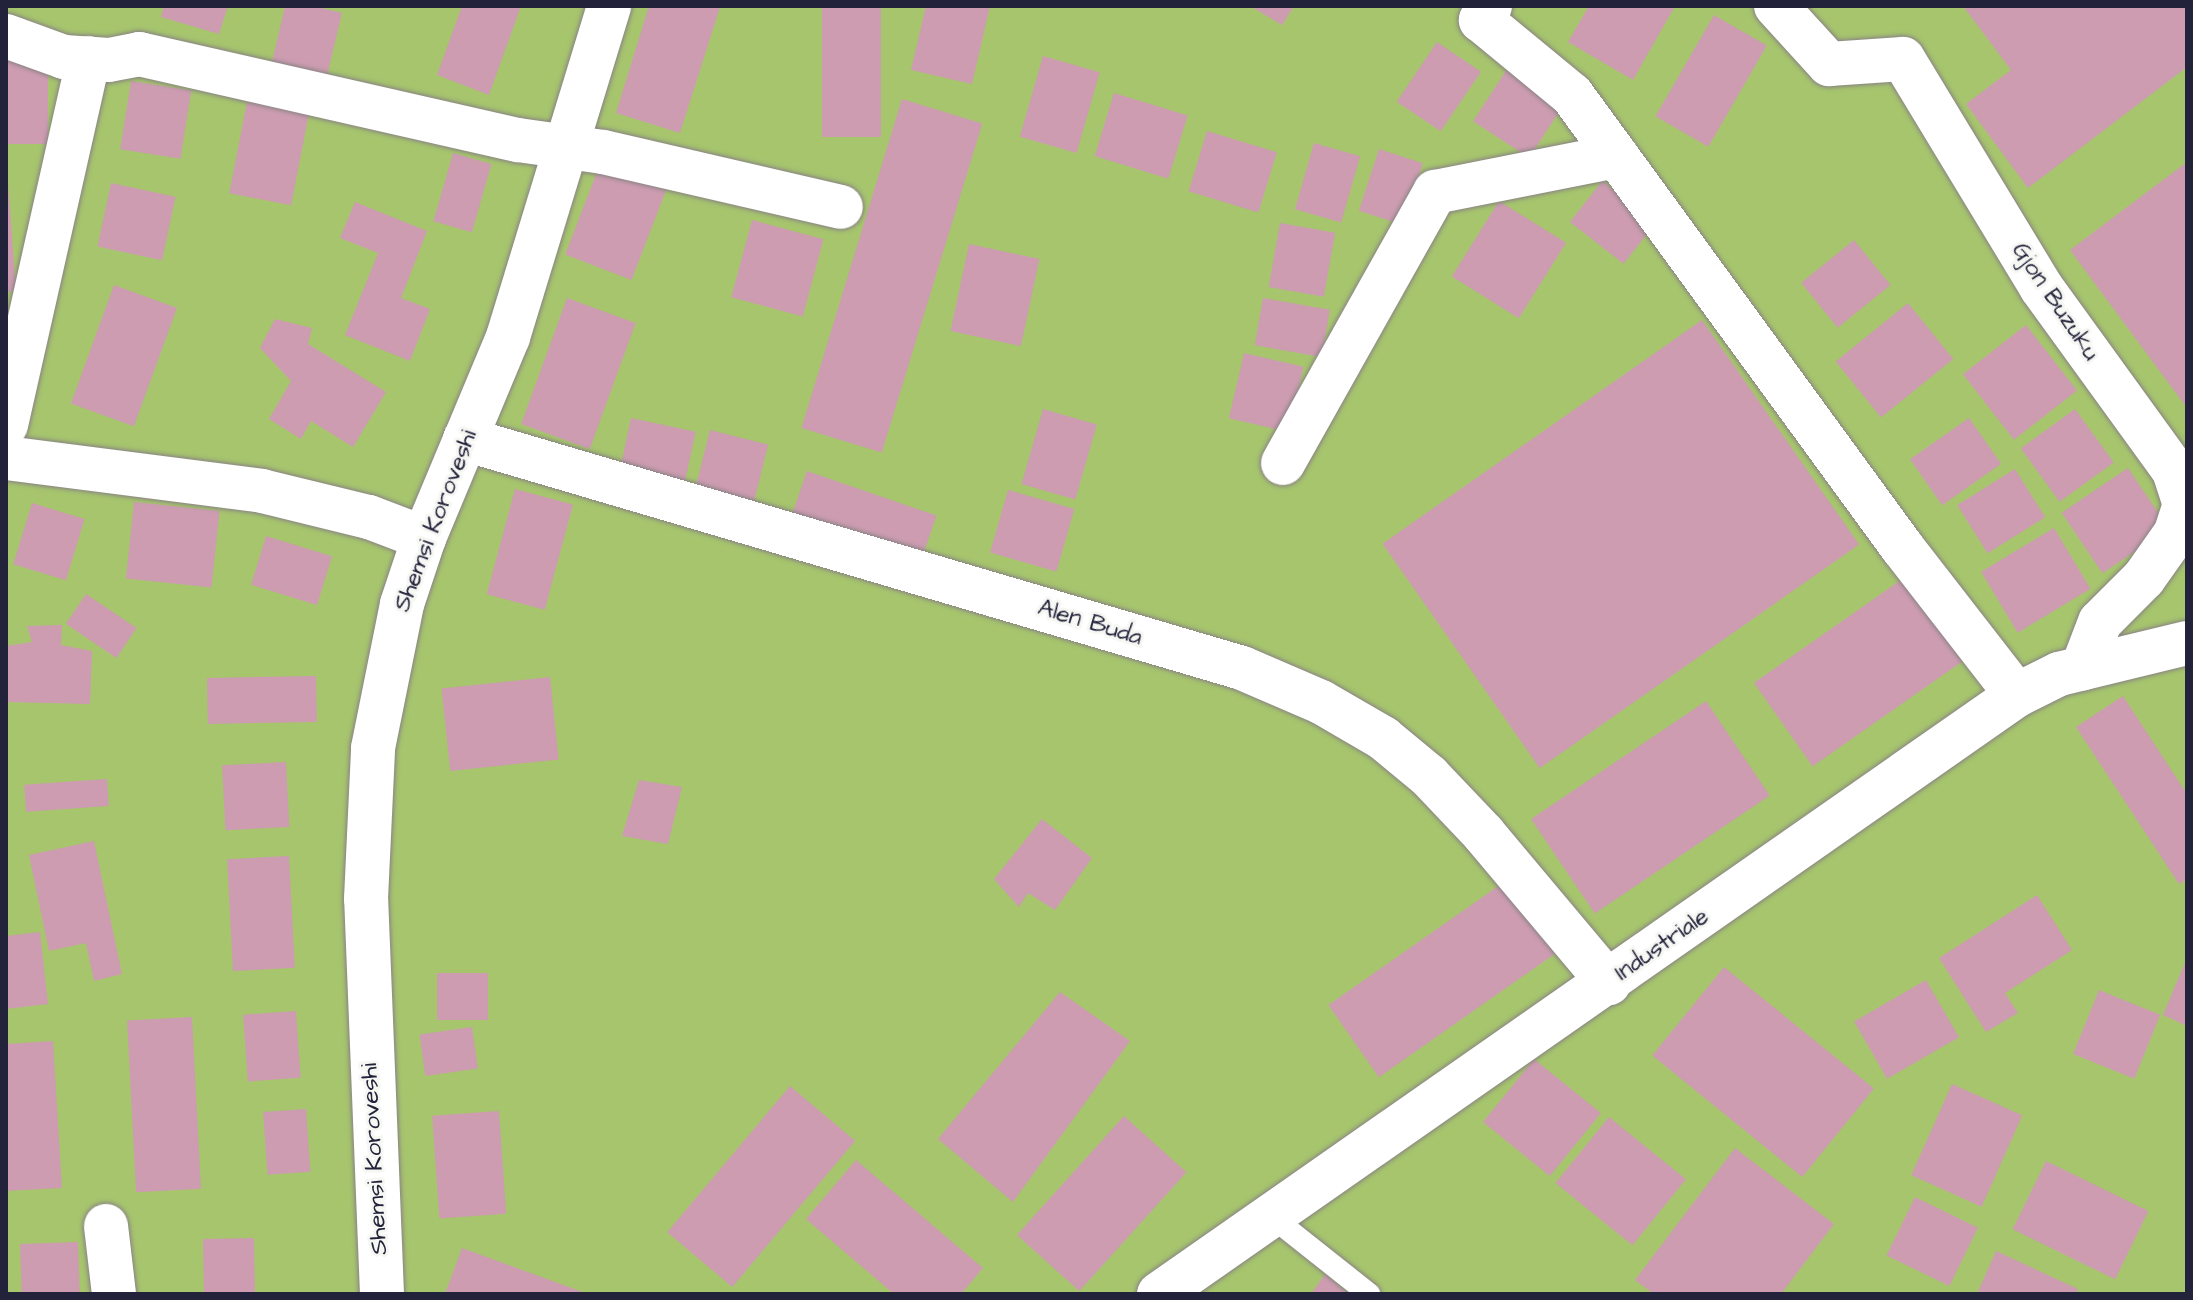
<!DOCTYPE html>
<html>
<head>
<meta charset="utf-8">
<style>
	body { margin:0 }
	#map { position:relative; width:2193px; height:1300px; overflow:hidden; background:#f0e4cb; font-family:"Architects Daughter",sans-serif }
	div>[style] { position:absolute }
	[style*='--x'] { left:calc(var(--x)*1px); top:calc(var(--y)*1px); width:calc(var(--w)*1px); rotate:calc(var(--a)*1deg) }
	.green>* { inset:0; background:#a6c56d; transform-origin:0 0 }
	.building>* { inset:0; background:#cd9cb1; transform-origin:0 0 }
	.roads { filter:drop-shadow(0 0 2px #898383) drop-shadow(0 0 2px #898383) }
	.lane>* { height:22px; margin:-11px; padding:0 11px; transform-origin:11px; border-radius:11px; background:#fff }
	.street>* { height:44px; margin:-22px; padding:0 22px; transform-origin:22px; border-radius:22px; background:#fff }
	.secondary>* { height:44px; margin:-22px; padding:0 22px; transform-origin:22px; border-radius:22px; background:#fff }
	span { translate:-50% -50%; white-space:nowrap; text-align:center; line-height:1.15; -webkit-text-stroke:6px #f6f6f2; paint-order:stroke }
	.street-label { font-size:24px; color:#22223b }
	.frame { position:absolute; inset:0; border:8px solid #22223b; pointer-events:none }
</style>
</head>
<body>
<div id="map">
	<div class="green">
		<div style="left:6px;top:6px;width:2181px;height:1288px"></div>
	</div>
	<div class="building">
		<div style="clip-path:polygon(164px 6px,228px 6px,219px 34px,161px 17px)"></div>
		<div style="clip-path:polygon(285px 6px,313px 6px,342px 13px,326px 80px,271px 67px)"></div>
		<div style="clip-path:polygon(462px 6px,521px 6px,489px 95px,437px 75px)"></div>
		<div style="clip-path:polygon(649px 6px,720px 7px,680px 133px,616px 113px)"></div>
		<div style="left:822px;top:6px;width:59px;height:131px"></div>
		<div style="clip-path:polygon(926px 6px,990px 6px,972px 84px,911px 70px)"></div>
		<div style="clip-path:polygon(1250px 6px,1294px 6px,1282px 25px)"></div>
		<div style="clip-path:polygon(1589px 6px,1675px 6px,1633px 80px,1568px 42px)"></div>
		<div style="clip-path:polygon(1963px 6px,2187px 6px,2187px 67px,2028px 188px,1966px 104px,2011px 70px)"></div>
		<div style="left:1714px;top:15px;width:61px;height:117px;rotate:30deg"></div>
		<div style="left:1437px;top:42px;width:53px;height:72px;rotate:34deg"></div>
		<div style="left:1043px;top:56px;width:59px;height:84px;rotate:16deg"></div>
		<div style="left:6px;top:59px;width:42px;height:85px"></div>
		<div style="left:1509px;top:66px;width:67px;height:66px;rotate:33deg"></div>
		<div style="left:131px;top:81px;width:61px;height:69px;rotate:9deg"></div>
		<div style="left:1114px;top:93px;width:77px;height:66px;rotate:17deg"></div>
		<div style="left:902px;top:99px;width:84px;height:344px;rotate:17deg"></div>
		<div style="left:247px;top:102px;width:63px;height:93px;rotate:11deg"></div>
		<div style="left:1207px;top:131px;width:73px;height:63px;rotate:17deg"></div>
		<div style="left:1314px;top:143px;width:48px;height:69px;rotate:16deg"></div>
		<div style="left:1379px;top:149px;width:46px;height:65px;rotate:18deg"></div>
		<div style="left:453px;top:153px;width:40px;height:71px;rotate:16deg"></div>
		<div style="clip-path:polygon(2187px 162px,2187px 408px,2070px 250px)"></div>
		<div style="left:600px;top:164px;width:71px;height:97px;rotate:21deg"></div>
		<div style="left:1602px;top:181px;width:68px;height:52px;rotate:38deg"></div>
		<div style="clip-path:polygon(8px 182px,16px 291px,6px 292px,6px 183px)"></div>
		<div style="left:111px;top:183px;width:66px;height:65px;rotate:12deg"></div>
		<div style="left:1499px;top:201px;width:79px;height:89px;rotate:32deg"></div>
		<div style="clip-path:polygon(355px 202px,427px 231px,401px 298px,430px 309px,410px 361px,345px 335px,378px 253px,340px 238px)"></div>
		<div style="left:752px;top:220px;width:74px;height:80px;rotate:15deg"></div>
		<div style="left:1280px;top:223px;width:56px;height:65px;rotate:10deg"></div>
		<div style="left:1854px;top:240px;width:58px;height:68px;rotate:51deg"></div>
		<div style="left:969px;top:244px;width:72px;height:89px;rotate:12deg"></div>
		<div style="left:114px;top:285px;width:67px;height:126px;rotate:20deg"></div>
		<div style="left:567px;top:298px;width:73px;height:134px;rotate:20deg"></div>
		<div style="left:1263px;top:298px;width:68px;height:48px;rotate:10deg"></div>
		<div style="left:1908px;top:303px;width:72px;height:93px;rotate:51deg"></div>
		<div style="clip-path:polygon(275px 319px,312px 328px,308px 344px,386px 392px,353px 447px,311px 421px,301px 439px,269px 419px,291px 381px,260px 348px)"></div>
		<div style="left:1702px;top:320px;width:274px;height:390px;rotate:55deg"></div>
		<div style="left:2026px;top:325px;width:83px;height:80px;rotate:52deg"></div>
		<div style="left:1244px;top:353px;width:61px;height:67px;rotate:13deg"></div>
		<div style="left:1043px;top:409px;width:56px;height:78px;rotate:16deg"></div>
		<div style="left:2075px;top:409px;width:66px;height:67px;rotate:54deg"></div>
		<div style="left:631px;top:418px;width:66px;height:52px;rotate:12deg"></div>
		<div style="left:1969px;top:418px;width:56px;height:72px;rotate:55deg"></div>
		<div style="left:710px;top:430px;width:60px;height:60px;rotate:14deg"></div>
		<div style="left:2128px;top:468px;width:73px;height:80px;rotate:56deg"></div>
		<div style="left:2015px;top:469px;width:57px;height:68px;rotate:58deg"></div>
		<div style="left:807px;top:471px;width:137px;height:51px;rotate:19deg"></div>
		<div style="left:515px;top:489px;width:60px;height:109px;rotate:15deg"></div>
		<div style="left:1008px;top:490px;width:69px;height:65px;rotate:16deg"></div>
		<div style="left:134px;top:502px;width:86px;height:77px;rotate:6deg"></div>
		<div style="left:32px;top:503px;width:55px;height:64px;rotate:17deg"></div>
		<div style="left:2054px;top:528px;width:71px;height:85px;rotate:59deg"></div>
		<div style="left:266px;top:536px;width:69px;height:51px;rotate:17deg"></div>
		<div style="left:1908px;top:575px;width:102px;height:188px;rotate:55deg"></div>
		<div style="left:86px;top:594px;width:61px;height:36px;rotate:34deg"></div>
		<div style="clip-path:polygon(62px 625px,61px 645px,92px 651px,90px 704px,6px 702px,6px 646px,32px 642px,27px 626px)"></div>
		<div style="left:316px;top:676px;width:46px;height:109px;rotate:89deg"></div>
		<div style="left:550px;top:677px;width:83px;height:109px;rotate:84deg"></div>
		<div style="clip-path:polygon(2123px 696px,2187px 794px,2187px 879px,2179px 884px,2076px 727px)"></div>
		<div style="left:1706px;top:701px;width:114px;height:211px;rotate:56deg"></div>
		<div style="left:286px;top:762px;width:65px;height:64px;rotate:87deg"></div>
		<div style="left:107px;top:779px;width:27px;height:83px;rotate:86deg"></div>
		<div style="clip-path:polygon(639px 780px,682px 787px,668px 844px,622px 836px)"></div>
		<div style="clip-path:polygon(1042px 819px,1092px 858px,1055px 910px,1028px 893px,1019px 907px,994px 879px)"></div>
		<div style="clip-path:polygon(94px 841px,122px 974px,94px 981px,86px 943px,49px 951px,29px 855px)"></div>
		<div style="left:289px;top:856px;width:112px;height:62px;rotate:87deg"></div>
		<div style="left:1507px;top:880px;width:88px;height:218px;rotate:55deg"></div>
		<div style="clip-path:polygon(2037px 895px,2072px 950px,2005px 993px,2018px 1013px,1986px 1032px,1939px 958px)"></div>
		<div style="clip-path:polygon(40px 932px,48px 1004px,6px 1009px,6px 936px)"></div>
		<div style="clip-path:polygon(2187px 958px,2187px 1026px,2163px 1015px)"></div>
		<div style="left:1724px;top:967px;width:193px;height:114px;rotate:39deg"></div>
		<div style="left:437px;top:973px;width:51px;height:47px"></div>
		<div style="left:1926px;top:980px;width:66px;height:83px;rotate:60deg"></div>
		<div style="left:2099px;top:990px;width:66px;height:69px;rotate:22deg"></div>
		<div style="clip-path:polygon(1060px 992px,1130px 1041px,1013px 1202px,938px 1139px)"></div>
		<div style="left:296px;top:1011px;width:67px;height:53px;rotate:86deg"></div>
		<div style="left:192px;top:1017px;width:172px;height:65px;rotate:87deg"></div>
		<div style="left:472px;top:1027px;width:42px;height:53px;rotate:82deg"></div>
		<div style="clip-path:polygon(53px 1041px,62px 1188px,6px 1191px,6px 1044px)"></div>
		<div style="left:1534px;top:1059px;width:86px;height:81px;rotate:39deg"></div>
		<div style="left:1952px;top:1084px;width:77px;height:100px;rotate:24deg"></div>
		<div style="left:790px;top:1086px;width:85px;height:191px;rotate:40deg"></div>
		<div style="left:306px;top:1109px;width:63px;height:43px;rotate:86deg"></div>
		<div style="left:499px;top:1111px;width:103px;height:67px;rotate:86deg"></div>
		<div style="left:1124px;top:1116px;width:84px;height:160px;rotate:42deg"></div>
		<div style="left:1609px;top:1117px;width:99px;height:85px;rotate:39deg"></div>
		<div style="clip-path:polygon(1735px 1148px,1834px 1224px,1781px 1294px,1654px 1294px,1635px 1280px)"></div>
		<div style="clip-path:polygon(856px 1160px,983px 1268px,961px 1294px,894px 1294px,806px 1219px)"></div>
		<div style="left:2046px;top:1161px;width:114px;height:76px;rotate:26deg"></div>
		<div style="left:1915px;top:1197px;width:70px;height:65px;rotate:26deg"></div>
		<div style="left:254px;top:1238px;width:56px;height:51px;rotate:89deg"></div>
		<div style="left:78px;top:1242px;width:52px;height:58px;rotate:88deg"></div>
		<div style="clip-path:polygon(462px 1248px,588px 1294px,445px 1294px)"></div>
		<div style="clip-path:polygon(1996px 1251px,2078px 1289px,2076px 1294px,1977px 1294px)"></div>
		<div style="clip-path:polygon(1325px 1274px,1349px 1294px,1311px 1294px)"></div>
	</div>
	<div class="roads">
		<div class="lane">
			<div style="--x:1272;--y:1217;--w:124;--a:38.4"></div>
		</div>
		<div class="street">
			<div style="--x:1490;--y:6;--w:17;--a:123"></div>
			<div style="--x:1481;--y:20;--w:118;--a:39.5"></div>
			<div style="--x:1572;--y:95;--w:560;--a:53.87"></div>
			<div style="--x:1902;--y:547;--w:187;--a:52.2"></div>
			<div style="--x:1776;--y:6;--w:79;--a:47.6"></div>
			<div style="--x:1829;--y:64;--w:74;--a:-3.9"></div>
			<div style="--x:1903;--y:59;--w:267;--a:58.8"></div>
			<div style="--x:2041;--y:287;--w:227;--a:54.1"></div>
			<div style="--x:2174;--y:471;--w:35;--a:72"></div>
			<div style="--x:2185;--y:504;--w:32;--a:108"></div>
			<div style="--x:2175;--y:534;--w:54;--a:125.2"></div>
			<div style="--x:2144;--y:578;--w:62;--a:135"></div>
			<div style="--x:2100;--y:622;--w:50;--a:111"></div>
			<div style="--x:6;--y:36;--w:62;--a:19.9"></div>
			<div style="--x:64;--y:57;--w:45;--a:3.8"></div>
			<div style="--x:109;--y:60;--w:31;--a:-11"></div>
			<div style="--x:139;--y:54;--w:389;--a:12.8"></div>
			<div style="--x:518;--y:140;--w:86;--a:8"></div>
			<div style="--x:603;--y:152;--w:244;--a:13"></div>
			<div style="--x:6;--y:425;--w:376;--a:-77.3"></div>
			<div style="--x:465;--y:439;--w:810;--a:16.42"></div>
			<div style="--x:1242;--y:668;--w:86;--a:23.3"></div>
			<div style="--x:1321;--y:702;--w:72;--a:30.1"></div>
			<div style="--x:1383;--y:738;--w:60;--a:39.6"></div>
			<div style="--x:1429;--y:776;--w:79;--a:46.5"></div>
			<div style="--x:1483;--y:833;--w:196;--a:50"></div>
			<div style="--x:6;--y:458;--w:258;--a:7.3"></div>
			<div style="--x:262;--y:491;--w:110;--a:13.7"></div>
			<div style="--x:369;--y:517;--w:59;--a:20.9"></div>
			<div style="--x:1283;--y:463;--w:311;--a:-60.7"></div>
			<div style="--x:1435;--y:192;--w:185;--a:-11.2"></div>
			<div style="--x:106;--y:1226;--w:68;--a:83.3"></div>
			<div style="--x:382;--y:1294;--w:395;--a:-92.3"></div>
			<div style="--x:366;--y:899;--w:151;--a:-87.3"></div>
			<div style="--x:373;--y:748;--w:147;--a:-78.6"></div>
			<div style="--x:402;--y:604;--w:70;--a:-71.6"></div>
			<div style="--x:424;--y:538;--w:218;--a:-67.3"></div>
			<div style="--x:508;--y:337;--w:346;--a:-73"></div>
		</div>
		<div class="secondary">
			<div style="--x:1159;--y:1294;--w:1046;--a:-34.92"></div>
			<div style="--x:2017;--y:695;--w:47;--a:-26.6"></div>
			<div style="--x:2059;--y:674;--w:132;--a:-13.6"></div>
		</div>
	</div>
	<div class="street-label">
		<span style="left:2055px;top:302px;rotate:56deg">Gjon Buzuku</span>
		<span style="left:436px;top:521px;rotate:-69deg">Shemsi Koroveshi</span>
		<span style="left:1090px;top:623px;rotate:17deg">Alen Buda</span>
		<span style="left:1662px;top:945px;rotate:-35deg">Industriale</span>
		<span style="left:375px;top:1159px;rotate:-93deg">Shemsi Koroveshi</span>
	</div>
	<div class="frame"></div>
</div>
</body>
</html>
